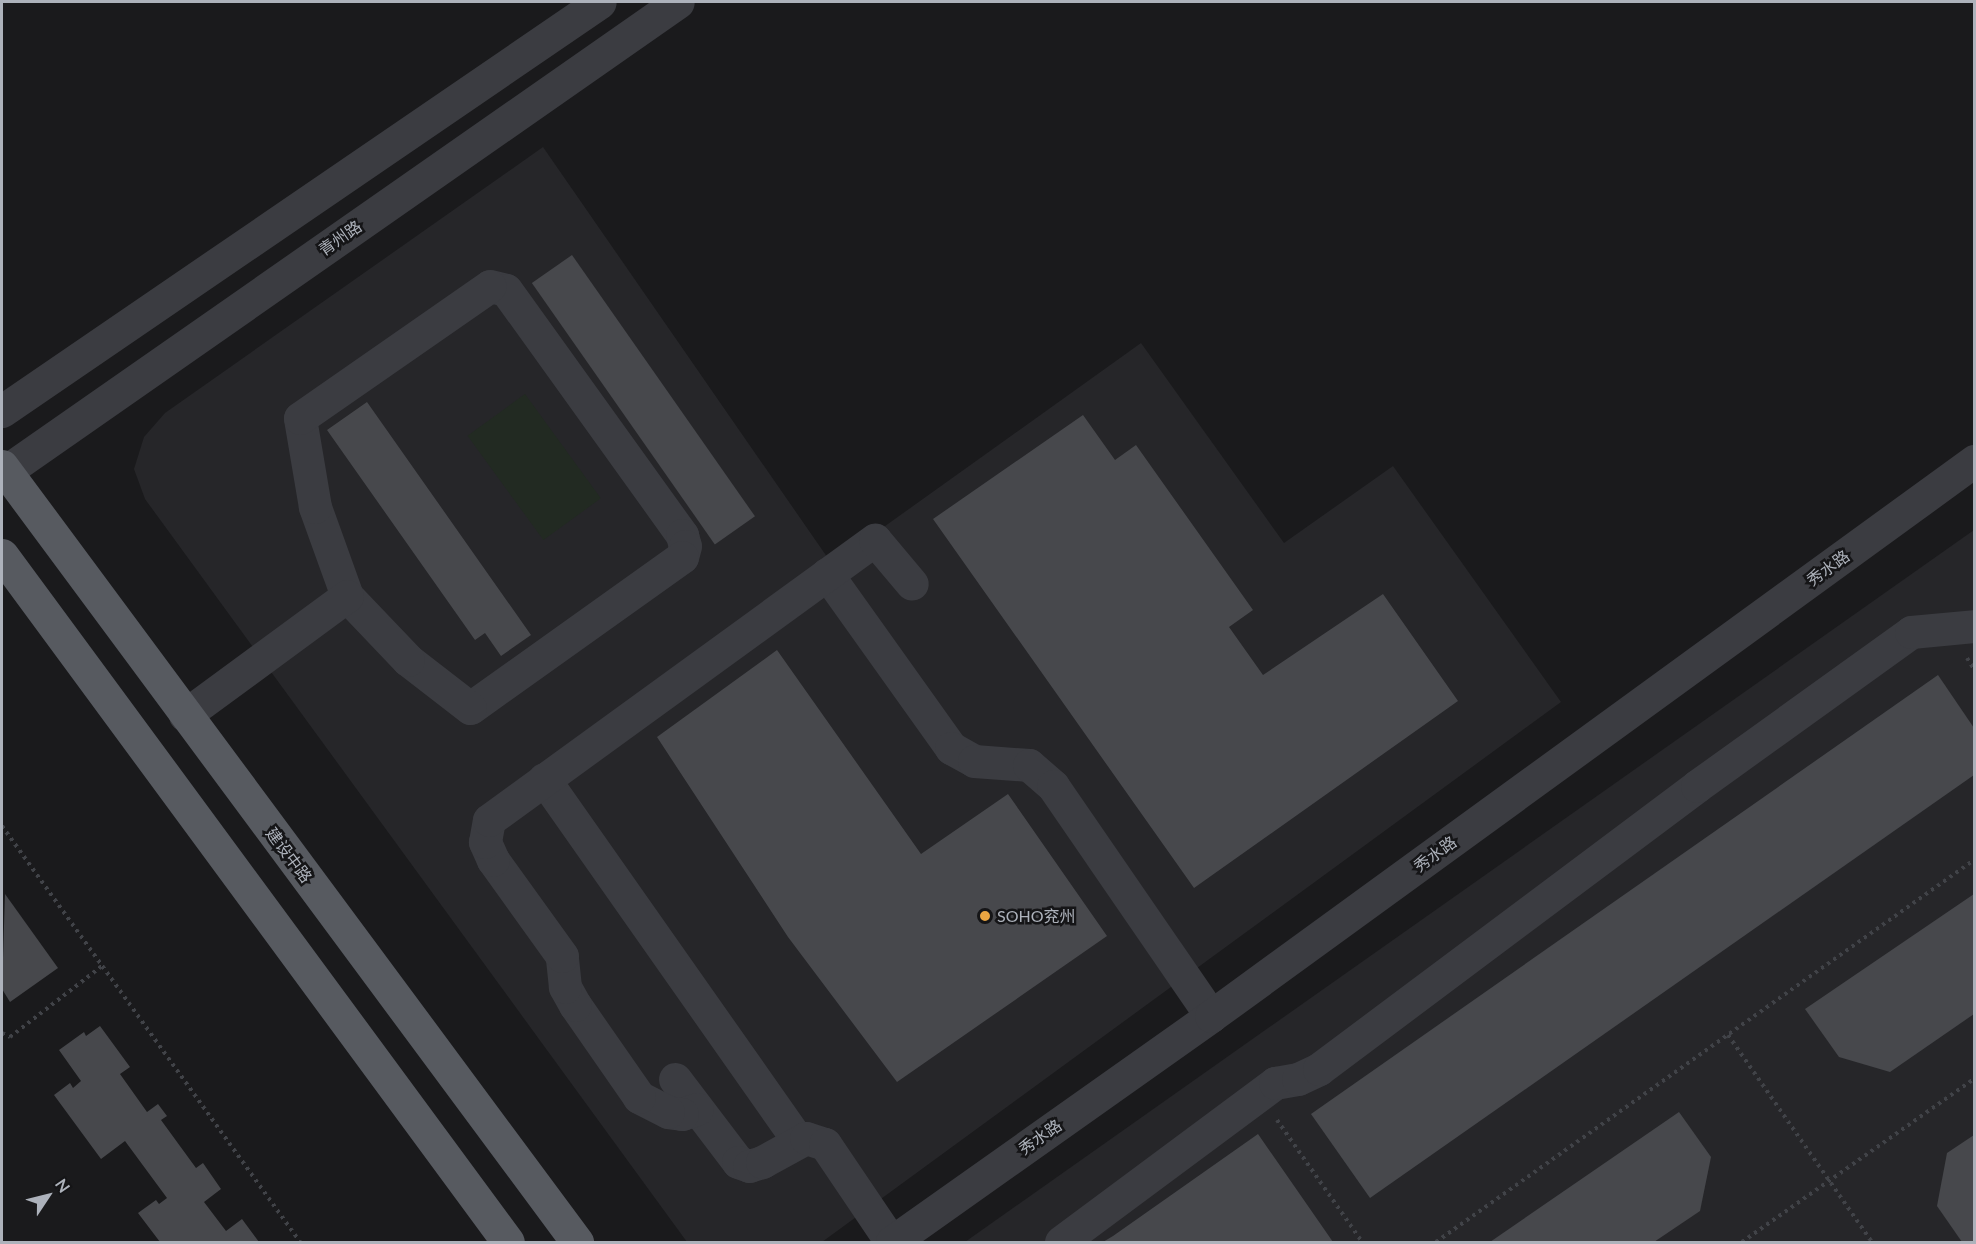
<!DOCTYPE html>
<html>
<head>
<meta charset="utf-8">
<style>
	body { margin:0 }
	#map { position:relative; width:1976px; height:1244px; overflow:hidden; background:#1a1a1c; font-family:Lato,"Noto Sans SC",sans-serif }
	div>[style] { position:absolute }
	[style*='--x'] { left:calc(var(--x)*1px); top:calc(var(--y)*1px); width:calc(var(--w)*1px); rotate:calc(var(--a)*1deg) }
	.built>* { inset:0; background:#262629 }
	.green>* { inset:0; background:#222a22; transform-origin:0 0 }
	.building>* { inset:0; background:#47484c; transform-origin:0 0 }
	.path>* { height:4px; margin-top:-2px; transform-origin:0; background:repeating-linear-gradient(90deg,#414348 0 3px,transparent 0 7.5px) }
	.minor>* { height:33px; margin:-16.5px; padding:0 16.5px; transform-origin:16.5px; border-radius:16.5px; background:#3b3c41 }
	.major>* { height:33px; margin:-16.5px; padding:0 16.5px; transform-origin:16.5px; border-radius:16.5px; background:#575a60 }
	.dots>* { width:16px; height:16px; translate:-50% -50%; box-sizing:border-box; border:3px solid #151517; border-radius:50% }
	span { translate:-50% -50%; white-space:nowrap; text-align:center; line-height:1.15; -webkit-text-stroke:5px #151517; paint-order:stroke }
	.street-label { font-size:16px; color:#adb2bb }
	.poi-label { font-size:16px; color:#adb2bb }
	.left { translate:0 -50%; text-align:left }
	.frame { position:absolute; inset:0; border:3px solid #adb2bb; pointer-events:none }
	.north { position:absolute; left:18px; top:1166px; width:60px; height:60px; -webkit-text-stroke:4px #151517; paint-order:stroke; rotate:55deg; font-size:16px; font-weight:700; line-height:24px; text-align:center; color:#adb2bb }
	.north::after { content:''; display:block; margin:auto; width:21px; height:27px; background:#adb2bb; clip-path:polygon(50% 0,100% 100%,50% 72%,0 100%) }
</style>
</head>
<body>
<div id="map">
	<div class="built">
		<div style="clip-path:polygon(543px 147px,832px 564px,1141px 343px,1284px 543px,1393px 466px,1561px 702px,822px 1242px,687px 1242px,145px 499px,134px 469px,144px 437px,165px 413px)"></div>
		<div style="clip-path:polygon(1974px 530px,1974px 1242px,965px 1242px)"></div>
	</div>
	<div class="green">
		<div style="left:525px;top:394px;width:129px;height:71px;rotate:54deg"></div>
	</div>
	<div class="building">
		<div style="left:572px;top:255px;width:319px;height:49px;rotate:55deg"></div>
		<div style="clip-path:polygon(367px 402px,531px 635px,501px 656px,485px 633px,475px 640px,327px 430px)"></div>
		<div style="clip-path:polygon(1083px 415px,1115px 460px,1136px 445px,1253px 610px,1229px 627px,1263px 675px,1383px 594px,1458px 701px,1194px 888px,933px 519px)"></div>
		<div style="clip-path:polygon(777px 650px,921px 854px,1008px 794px,1107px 936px,897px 1082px,788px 937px,657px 737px)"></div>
		<div style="clip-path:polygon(1938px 675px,1974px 728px,1974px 775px,1370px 1198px,1311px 1114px)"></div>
		<div style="clip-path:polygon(5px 894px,58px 968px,10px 1002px,2px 989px)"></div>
		<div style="clip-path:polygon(1974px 894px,1974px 1014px,1890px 1072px,1839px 1057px,1805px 1009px)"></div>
		<div style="clip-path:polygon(100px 1026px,130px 1067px,120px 1074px,147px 1112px,158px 1104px,167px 1116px,161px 1120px,196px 1168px,203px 1163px,221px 1189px,204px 1202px,226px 1231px,242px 1219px,259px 1242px,160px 1242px,138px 1213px,156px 1200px,159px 1204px,167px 1198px,125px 1141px,101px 1159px,54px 1095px,70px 1083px,73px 1088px,81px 1081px,59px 1050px,84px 1032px,86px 1036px)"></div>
		<div style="clip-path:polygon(1679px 1112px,1711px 1157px,1700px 1211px,1654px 1242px,1490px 1242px)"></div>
		<div style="clip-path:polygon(1258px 1134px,1333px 1242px,1103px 1242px,1113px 1236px)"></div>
		<div style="clip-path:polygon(1974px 1135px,1974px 1242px,1962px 1242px,1937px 1206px,1947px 1153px)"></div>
	</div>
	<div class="path">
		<div style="--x:1967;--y:658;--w:13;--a:58"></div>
		<div style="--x:2;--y:826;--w:512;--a:54.38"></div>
		<div style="--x:2;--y:1033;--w:9;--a:27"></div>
		<div style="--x:10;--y:1037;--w:116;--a:-37.7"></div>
		<div style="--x:1728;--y:1035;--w:252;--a:55.2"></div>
		<div style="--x:1277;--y:1120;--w:149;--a:55.1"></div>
		<div style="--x:1436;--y:1242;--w:660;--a:-35.38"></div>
		<div style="--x:1742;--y:1242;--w:284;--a:-35.1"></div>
	</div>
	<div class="minor">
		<div style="--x:490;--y:286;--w:16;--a:14"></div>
		<div style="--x:506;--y:290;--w:302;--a:54.3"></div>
		<div style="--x:682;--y:535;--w:11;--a:75"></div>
		<div style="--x:685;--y:546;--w:11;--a:105"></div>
		<div style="--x:682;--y:557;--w:260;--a:144.5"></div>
		<div style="--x:470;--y:708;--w:78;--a:-142.3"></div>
		<div style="--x:408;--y:660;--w:88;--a:-133.6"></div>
		<div style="--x:347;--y:596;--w:95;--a:-109.8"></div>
		<div style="--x:315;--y:507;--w:90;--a:-99.6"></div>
		<div style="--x:300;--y:418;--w:231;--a:-34.8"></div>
		<div style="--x:2;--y:411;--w:724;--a:-34.37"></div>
		<div style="--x:2;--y:474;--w:824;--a:-34.92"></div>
		<div style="--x:827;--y:574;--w:214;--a:54.5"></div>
		<div style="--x:951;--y:748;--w:26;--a:29"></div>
		<div style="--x:974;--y:761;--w:55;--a:4.2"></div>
		<div style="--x:1029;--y:765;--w:32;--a:41"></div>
		<div style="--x:1053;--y:786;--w:279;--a:55.5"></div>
		<div style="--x:185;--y:715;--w:201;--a:-36.3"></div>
		<div style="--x:544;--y:779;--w:442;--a:54.9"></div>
		<div style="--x:675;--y:1079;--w:104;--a:52.8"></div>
		<div style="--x:738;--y:1162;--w:12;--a:20"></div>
		<div style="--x:749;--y:1166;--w:14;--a:-17"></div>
		<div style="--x:762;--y:1162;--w:50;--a:-28.6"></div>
		<div style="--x:806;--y:1138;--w:20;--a:18"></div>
		<div style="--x:825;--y:1144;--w:118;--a:56"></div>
		<div style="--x:697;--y:1109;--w:16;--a:162"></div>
		<div style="--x:682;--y:1114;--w:14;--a:-172"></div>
		<div style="--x:668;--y:1112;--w:33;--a:-153"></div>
		<div style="--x:639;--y:1097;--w:112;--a:-124.8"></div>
		<div style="--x:575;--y:1005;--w:21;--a:-119"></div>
		<div style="--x:565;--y:987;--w:31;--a:-96"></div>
		<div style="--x:562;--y:956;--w:118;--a:-125.7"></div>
		<div style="--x:493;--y:860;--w:20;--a:-114"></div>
		<div style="--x:485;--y:842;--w:22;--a:-80"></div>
		<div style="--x:489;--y:820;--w:477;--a:-36"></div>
		<div style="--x:875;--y:540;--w:57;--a:49.9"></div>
		<div style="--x:892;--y:1242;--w:391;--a:-35.3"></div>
		<div style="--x:1211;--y:1016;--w:944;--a:-36.03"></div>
		<div style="--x:1061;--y:1242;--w:267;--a:-36.6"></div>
		<div style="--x:1275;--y:1083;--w:23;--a:-10"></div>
		<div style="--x:1298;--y:1079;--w:23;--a:-25"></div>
		<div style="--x:1319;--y:1069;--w:472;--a:-36.8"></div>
		<div style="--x:1697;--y:786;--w:264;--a:-35.7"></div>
		<div style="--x:1911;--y:632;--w:63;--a:-5.4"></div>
	</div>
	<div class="major">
		<div style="--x:2;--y:466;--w:966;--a:53.46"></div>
		<div style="--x:2;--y:555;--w:853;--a:53.63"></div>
	</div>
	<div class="dots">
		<div style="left:985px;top:916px;background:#eba642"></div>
	</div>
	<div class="street-label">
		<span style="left:340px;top:238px;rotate:-35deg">青州路</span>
		<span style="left:1828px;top:568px;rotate:-36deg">秀水路</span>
		<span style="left:1435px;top:854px;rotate:-36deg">秀水路</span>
		<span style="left:289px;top:855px;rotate:53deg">建设中路</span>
		<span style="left:1040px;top:1137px;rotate:-35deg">秀水路</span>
	</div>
	<div class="poi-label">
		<span class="left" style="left:997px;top:916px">SOHO兖州</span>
	</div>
	<div class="frame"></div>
	<div class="north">N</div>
</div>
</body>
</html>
